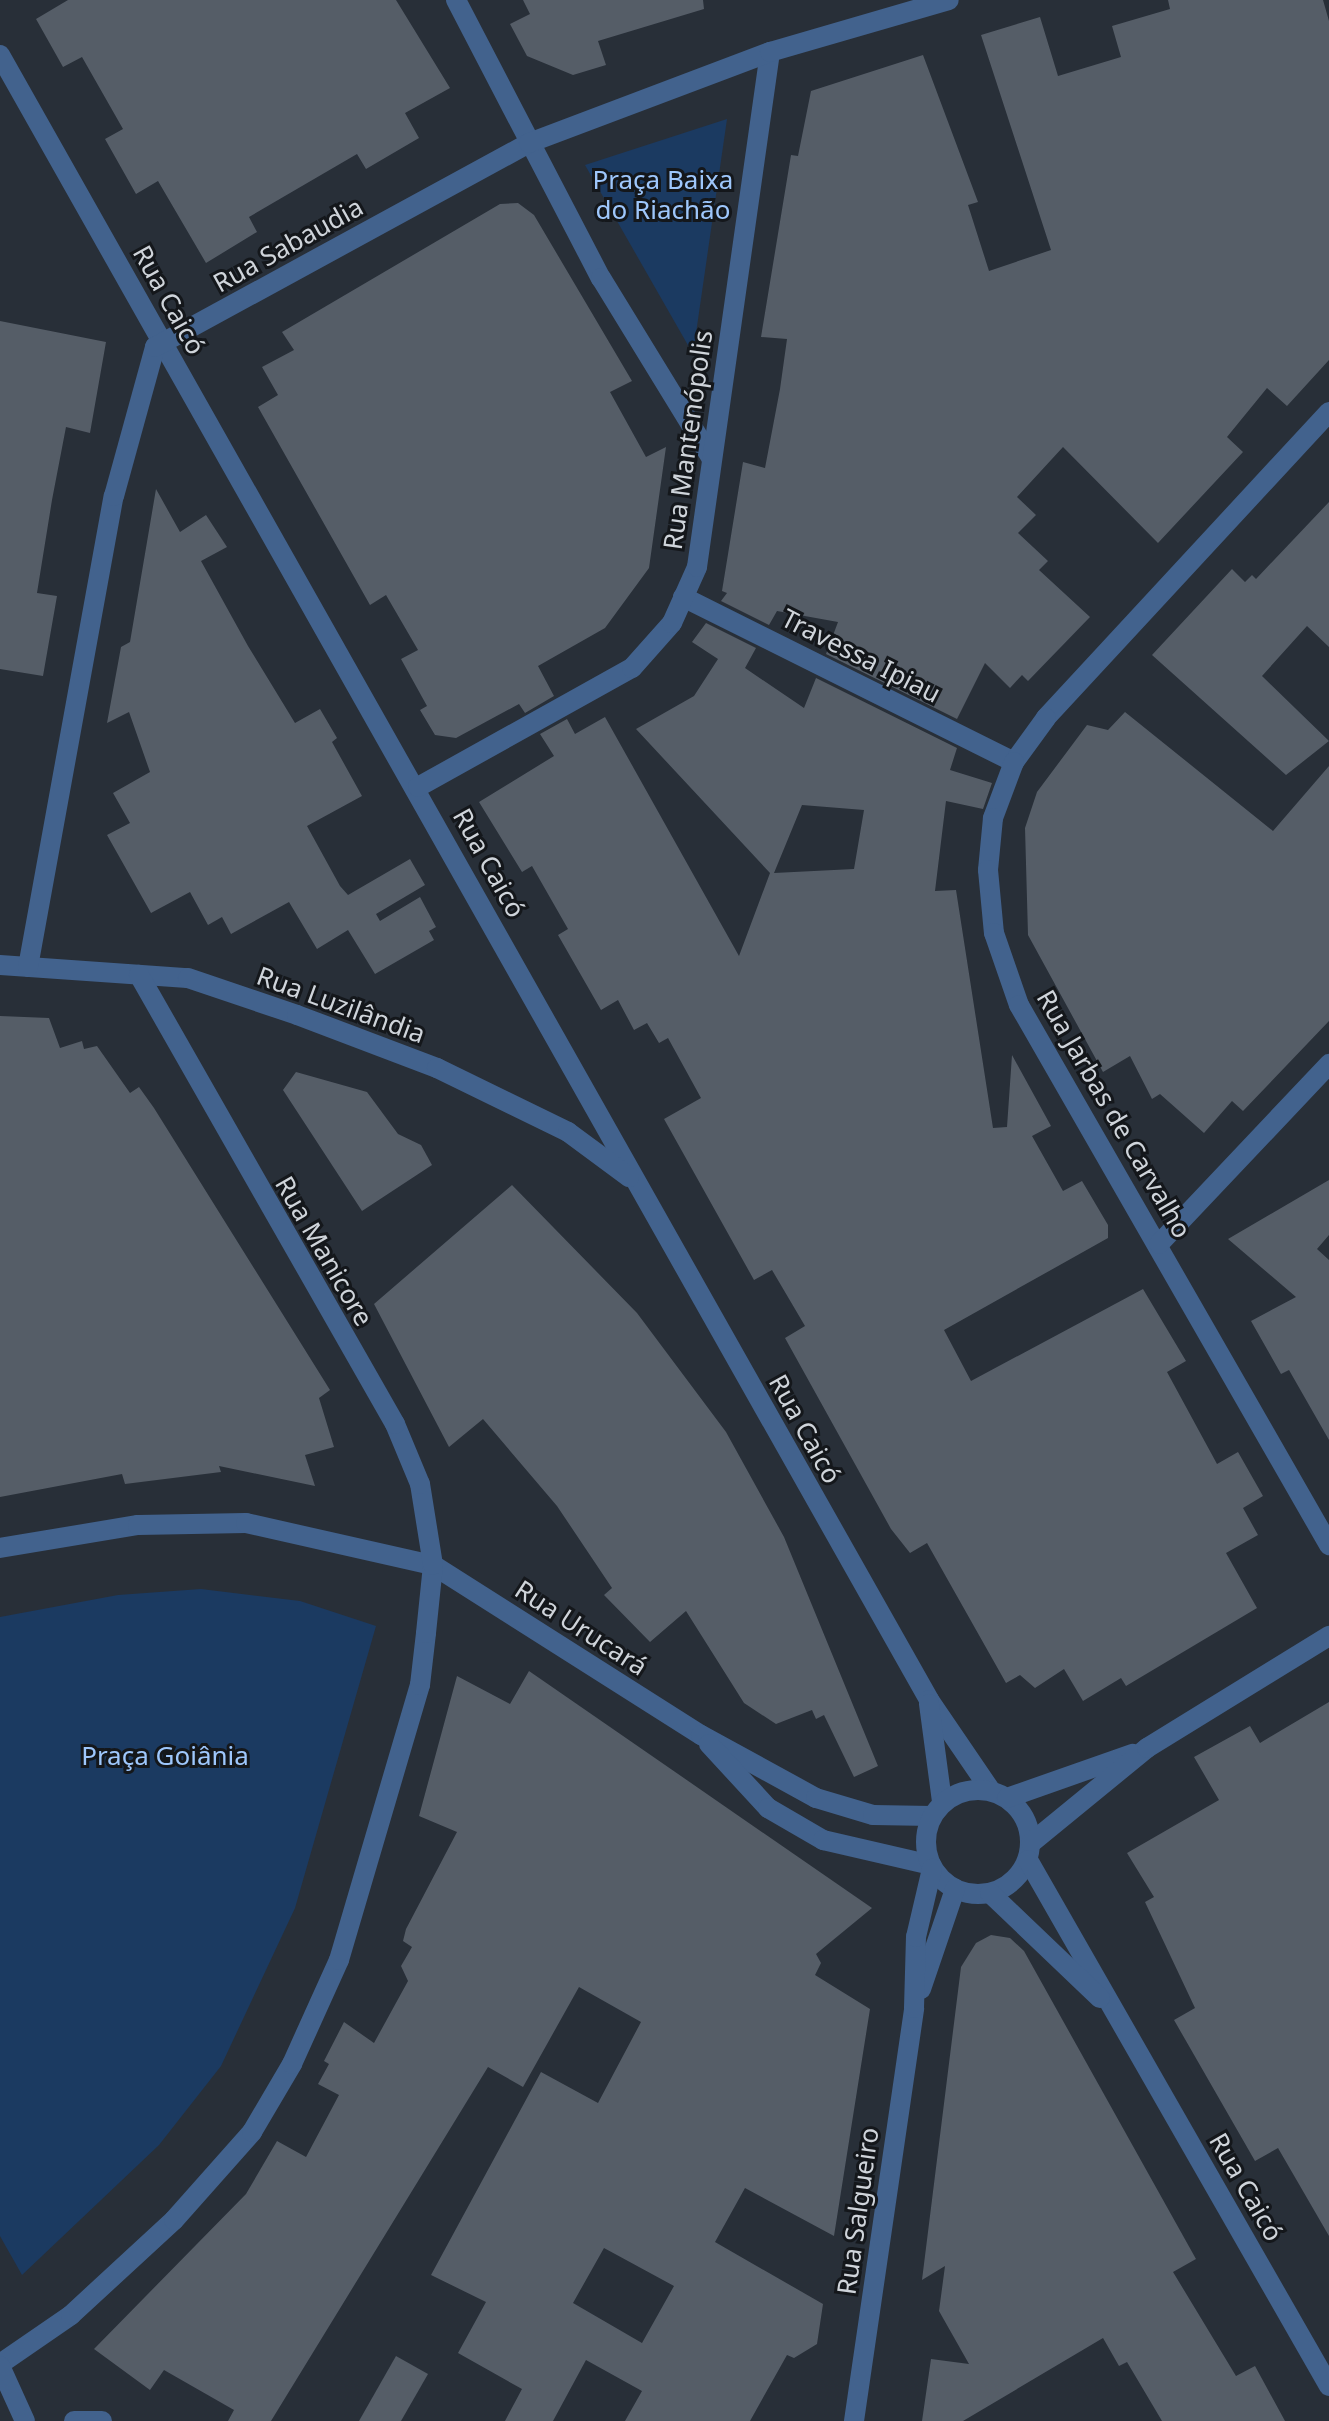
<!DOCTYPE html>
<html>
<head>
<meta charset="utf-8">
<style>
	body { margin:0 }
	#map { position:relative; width:1329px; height:2421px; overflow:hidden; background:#282f38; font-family:"Noto Sans",sans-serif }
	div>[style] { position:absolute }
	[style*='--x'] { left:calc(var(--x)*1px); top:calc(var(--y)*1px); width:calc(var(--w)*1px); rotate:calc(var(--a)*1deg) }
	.green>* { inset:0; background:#1b3a61 }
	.building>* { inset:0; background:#555d67 }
	.lane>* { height:20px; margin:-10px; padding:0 10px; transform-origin:10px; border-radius:10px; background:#42628d }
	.street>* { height:20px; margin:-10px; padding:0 10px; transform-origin:10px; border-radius:10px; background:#42628d }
	.street>.ring { margin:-10px; padding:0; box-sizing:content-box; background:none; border:20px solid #42628d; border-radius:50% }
	span { translate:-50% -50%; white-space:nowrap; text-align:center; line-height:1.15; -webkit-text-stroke:6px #14171b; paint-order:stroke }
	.park-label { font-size:26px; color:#9ec7fc }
	.street-label { font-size:26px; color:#cfd4da }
</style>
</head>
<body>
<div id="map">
	<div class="green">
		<div style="clip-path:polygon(727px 119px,715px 202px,693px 354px,585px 165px)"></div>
		<div style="clip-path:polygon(201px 1589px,300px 1601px,376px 1626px,295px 1908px,221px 2066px,159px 2145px,22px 2275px,0 2236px,0 1617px,118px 1595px)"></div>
	</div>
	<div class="building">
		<div style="clip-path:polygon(68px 0,396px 0,450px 88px,405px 113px,419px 138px,366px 169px,357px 154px,249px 217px,257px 232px,206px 263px,158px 181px,136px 194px,105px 139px,123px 129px,82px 57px,63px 67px,36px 19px)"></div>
		<div style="clip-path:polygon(523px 0,703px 0,704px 9px,598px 41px,606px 65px,573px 75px,527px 56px,510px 24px,530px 14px)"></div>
		<div style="clip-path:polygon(1168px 0,1323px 0,1329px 21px,1329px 360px,1287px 406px,1267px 388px,1227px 437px,1243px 452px,1158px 543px,1063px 447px,1017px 497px,1036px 515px,1018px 533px,1048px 561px,1039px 570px,1090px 617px,1028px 681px,1022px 675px,1010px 688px,985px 663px,957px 719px,826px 654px,838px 622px,777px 611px,769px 625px,721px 601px,727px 593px,722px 591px,743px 462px,765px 468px,780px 389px,787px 339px,761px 337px,791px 155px,798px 156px,811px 91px,923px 55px,978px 202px,968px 205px,989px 271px,1051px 250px,981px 35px,1040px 17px,1058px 76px,1121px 57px,1112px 26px,1170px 9px)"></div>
		<div style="clip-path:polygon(518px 203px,534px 215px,632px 381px,610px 392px,646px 457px,666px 447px,649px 568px,605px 628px,538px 666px,554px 696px,525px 713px,519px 704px,456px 738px,435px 735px,420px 710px,427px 706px,401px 659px,418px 650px,386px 595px,370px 605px,258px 407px,278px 395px,262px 367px,294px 350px,282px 332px,500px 204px)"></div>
		<div style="clip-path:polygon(0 321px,106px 342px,90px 433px,66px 427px,52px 500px,37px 593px,57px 596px,43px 676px,0 669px)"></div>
		<div style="clip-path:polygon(156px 489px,180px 532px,206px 515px,227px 547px,201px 561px,248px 646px,295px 723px,320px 709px,337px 738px,332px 742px,362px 796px,307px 826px,340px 886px,348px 895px,410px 859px,425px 885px,376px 914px,380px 921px,420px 897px,436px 927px,429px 931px,434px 940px,375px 974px,348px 930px,317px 949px,289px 902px,231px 934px,222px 917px,208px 925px,190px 892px,151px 913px,107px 835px,130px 823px,113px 793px,150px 772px,129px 712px,107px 723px,121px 647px,130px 642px)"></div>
		<div style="clip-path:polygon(1329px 502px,1329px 647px,1307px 626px,1262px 676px,1329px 741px,1286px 775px,1152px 655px,1232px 569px,1245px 582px,1252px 575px,1256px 579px)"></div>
		<div style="clip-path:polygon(evenodd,706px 623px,756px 648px,745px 668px,804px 708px,816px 678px,957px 748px,950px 770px,992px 783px,983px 809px,946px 801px,935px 891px,956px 890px,993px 1128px,1007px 1127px,1012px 1055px,1051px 1126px,1032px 1136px,1063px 1191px,1082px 1181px,1108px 1225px,1108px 1238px,944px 1330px,971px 1381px,1143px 1289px,1186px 1361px,1167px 1372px,1217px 1464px,1238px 1452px,1263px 1496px,1243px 1508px,1258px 1535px,1226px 1553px,1257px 1608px,1126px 1686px,1121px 1678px,1083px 1701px,1064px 1669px,1035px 1688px,1020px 1675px,1006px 1683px,927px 1543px,910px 1553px,891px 1529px,785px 1338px,805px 1326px,772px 1270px,754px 1280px,664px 1119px,701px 1098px,668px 1038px,659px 1043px,647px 1023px,634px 1030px,618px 1000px,601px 1010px,558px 935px,568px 929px,532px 866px,522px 872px,479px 802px,554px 756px,540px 734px,567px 719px,575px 734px,605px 717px,739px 956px,770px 873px,636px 729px,694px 696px,718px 659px,692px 642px,706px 623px,802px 805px,864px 810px,854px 869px,774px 873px,802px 805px)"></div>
		<div style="clip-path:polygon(1125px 712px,1273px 831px,1329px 766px,1329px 1021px,1243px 1111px,1232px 1101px,1204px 1133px,1160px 1094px,1152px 1099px,1130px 1056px,1103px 1072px,1028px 935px,1025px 828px,1037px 792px,1087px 725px,1108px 730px)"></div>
		<div style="clip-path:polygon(0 1016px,49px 1018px,60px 1048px,82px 1041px,84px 1049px,97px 1046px,130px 1093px,139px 1087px,154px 1108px,330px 1390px,319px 1398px,334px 1447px,305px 1455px,315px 1486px,219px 1466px,221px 1472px,125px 1484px,122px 1474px,0 1497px)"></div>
		<div style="clip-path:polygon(296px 1072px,367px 1092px,398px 1134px,421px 1145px,432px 1165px,362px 1211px,283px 1090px)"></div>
		<div style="clip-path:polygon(1329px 1180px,1329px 1235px,1317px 1249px,1329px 1260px,1329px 1440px,1289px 1370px,1281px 1374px,1251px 1321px,1296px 1297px,1228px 1239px)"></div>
		<div style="clip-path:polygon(512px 1185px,637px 1313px,726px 1432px,784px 1537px,878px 1766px,854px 1777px,824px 1715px,816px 1719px,812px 1710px,776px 1724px,744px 1703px,686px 1611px,650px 1642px,604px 1595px,612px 1588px,557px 1506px,483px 1419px,449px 1447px,374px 1304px)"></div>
		<div style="clip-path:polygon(evenodd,529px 1671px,872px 1908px,816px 1954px,821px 1963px,815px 1975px,870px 2009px,834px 2236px,745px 2188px,715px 2242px,823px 2304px,817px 2344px,794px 2358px,787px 2355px,750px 2421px,625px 2421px,642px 2391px,586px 2360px,553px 2421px,505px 2421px,522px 2389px,458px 2353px,486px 2302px,431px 2275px,541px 2072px,598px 2103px,641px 2022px,579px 1987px,523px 2087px,488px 2067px,271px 2421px,228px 2421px,234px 2410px,164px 2370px,150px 2390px,94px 2349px,246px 2194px,277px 2141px,306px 2157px,339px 2095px,318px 2084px,329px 2064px,324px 2061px,344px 2022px,374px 2043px,408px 1981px,401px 1966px,412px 1947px,403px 1941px,406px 1929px,457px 1832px,419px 1816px,457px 1676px,510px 1704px,529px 1671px,604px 2248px,674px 2286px,642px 2343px,573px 2303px,604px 2248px)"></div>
		<div style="clip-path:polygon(1329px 1702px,1329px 2236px,1278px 2148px,1255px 2161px,1174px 2020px,1195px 2008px,1145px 1902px,1154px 1897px,1127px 1853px,1219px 1800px,1194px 1757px,1250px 1726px,1260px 1743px)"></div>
		<div style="clip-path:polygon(991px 1935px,1010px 1938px,1024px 1951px,1196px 2259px,1173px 2272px,1236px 2376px,1255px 2366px,1285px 2421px,1162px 2421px,1127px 2362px,1119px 2366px,1103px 2338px,963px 2421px,922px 2421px,931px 2359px,969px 2364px,939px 2311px,945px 2266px,922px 2280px,961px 1967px,976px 1943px)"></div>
		<div style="clip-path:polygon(396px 2356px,428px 2374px,401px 2421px,359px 2421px)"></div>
	</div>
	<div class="lane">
		<div style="--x:683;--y:597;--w:370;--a:26.5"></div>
	</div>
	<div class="street">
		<div style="--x:456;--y:0;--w:314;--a:62.5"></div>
		<div style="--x:601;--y:278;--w:212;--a:58.5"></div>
		<div style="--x:0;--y:55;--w:1889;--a:60.54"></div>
		<div style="--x:929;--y:1700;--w:110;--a:55.7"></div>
		<div style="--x:1329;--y:412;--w:417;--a:132.8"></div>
		<div style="--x:1046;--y:718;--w:54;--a:126"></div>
		<div style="--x:1014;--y:762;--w:60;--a:110.6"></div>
		<div style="--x:993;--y:818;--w:52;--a:95.5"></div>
		<div style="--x:988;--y:870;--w:63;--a:84.6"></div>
		<div style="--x:994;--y:933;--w:76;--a:70.9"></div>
		<div style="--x:1019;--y:1005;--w:623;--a:60.14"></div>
		<div style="--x:418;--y:787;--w:245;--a:-29.1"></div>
		<div style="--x:632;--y:668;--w:60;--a:-48.4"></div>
		<div style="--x:672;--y:623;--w:61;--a:-65.9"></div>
		<div style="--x:697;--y:567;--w:520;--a:-81.93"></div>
		<div style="--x:0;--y:965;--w:188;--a:4"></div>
		<div style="--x:188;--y:978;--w:115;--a:18.7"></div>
		<div style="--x:297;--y:1015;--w:150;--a:20.7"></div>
		<div style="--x:437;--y:1068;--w:146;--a:26"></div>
		<div style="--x:568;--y:1132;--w:76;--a:36.4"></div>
		<div style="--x:28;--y:967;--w:479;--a:-79.7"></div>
		<div style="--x:114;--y:496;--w:155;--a:-74.6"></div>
		<div style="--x:155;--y:347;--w:426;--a:-28.6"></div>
		<div style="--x:529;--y:143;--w:258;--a:-20.7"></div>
		<div style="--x:770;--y:52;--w:186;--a:-16.2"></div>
		<div style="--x:1159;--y:1244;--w:248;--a:-46.6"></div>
		<div style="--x:0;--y:1548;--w:140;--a:-9.5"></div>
		<div style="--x:138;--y:1525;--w:108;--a:-1.1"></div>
		<div style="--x:246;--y:1523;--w:192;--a:12.7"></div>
		<div style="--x:433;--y:1565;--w:317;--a:32.4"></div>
		<div style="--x:701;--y:1735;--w:131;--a:28.7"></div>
		<div style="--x:816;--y:1798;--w:59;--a:16.6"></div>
		<div style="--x:873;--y:1815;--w:59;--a:1"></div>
		<div style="--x:929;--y:1704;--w:99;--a:82.4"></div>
		<div style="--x:709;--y:1744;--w:87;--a:47.3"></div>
		<div style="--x:768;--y:1808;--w:64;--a:30.2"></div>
		<div style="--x:823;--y:1840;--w:111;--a:13"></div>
		<div class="ring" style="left:926px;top:1790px;width:84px;height:84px"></div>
		<div style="--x:1007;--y:1798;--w:133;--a:-19.4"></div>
		<div style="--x:1031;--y:1843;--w:150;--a:-39.3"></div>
		<div style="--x:1147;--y:1748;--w:214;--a:-31.6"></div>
		<div style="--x:1028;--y:1860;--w:606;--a:60.22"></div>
		<div style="--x:990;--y:1893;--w:152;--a:43.7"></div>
		<div style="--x:921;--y:1989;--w:106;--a:-71.2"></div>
		<div style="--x:0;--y:2364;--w:86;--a:-34.6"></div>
		<div style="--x:71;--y:2315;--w:140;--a:-42.7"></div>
		<div style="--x:174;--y:2220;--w:118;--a:-48.4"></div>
		<div style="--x:252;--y:2132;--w:79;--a:-59.5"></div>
		<div style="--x:292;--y:2064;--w:114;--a:-65.7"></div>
		<div style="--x:339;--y:1960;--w:287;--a:-73.6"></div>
		<div style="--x:420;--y:1685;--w:52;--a:-83.4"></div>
		<div style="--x:426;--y:1633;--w:68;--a:-84.1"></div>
		<div style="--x:433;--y:1565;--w:82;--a:-99.1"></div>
		<div style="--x:420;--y:1484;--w:65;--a:-112.6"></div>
		<div style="--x:395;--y:1424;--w:517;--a:-119.69"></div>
		<div style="--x:0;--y:2366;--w:60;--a:65.6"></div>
		<div style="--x:74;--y:2421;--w:28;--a:0"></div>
		<div style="--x:854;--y:2421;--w:417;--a:-81.7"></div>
		<div style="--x:914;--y:2008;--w:71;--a:-88.4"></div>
		<div style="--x:916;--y:1937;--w:70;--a:-76.8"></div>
	</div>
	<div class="park-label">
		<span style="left:663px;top:195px">Praça Baixa<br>do Riachão</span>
		<span style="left:165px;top:1756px">Praça Goiânia</span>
	</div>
	<div class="street-label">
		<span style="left:288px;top:245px;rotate:-29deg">Rua Sabaudia</span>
		<span style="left:169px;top:300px;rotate:61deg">Rua Caicó</span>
		<span style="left:688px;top:440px;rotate:-82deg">Rua Mantenópolis</span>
		<span style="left:861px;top:656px;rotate:27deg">Travessa Ipiau</span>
		<span style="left:489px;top:863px;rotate:61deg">Rua Caicó</span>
		<span style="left:341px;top:1005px;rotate:20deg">Rua Luzilândia</span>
		<span style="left:1114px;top:1114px;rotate:60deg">Rua Jarbas de Carvalho</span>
		<span style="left:324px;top:1251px;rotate:60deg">Rua Manicore</span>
		<span style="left:805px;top:1429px;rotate:61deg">Rua Caicó</span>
		<span style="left:581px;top:1628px;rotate:33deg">Rua Urucará</span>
		<span style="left:1246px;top:2187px;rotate:60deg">Rua Caicó</span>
		<span style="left:858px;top:2211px;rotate:-82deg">Rua Salgueiro</span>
	</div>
</div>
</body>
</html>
